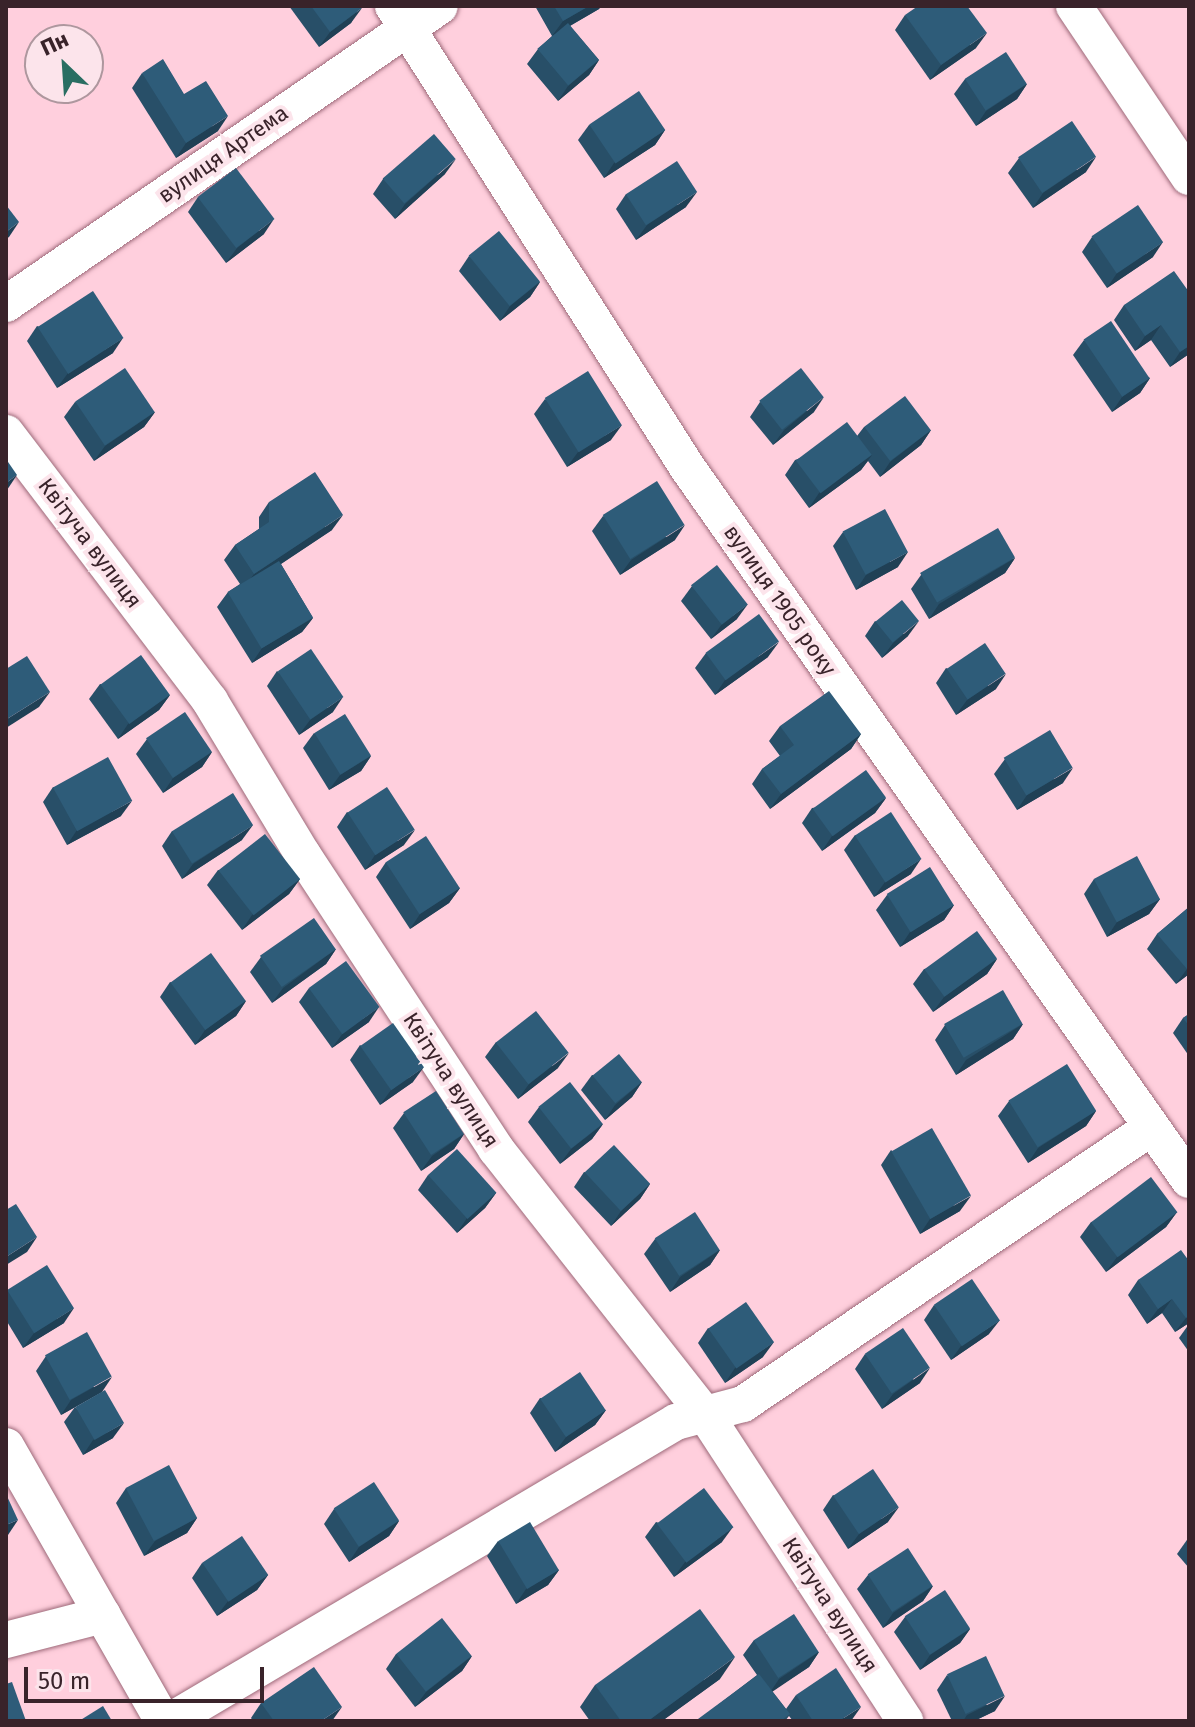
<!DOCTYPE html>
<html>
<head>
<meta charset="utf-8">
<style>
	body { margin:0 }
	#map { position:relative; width:1195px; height:1727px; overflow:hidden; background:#ffcfdd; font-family:"Fira Sans",sans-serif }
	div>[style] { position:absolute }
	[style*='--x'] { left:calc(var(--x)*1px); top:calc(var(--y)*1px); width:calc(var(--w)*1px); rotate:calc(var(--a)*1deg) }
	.roads { filter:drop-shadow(0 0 2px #9e6a7a) drop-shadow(0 0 2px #9e6a7a) }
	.minor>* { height:36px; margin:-18px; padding:0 18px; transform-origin:18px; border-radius:18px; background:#fff }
	.wall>* { inset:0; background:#284f68 }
	.shaded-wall>* { inset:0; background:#204055 }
	.building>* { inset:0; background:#2e5c79; transform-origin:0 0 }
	span { translate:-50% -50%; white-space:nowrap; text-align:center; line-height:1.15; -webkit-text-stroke:8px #fce4eb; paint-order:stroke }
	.street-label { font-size:22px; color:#39232a }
	.frame { position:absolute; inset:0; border:8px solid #39232a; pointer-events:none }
	.north { position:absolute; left:24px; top:24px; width:80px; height:80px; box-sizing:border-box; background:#fce4eb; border:2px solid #ae979e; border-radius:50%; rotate:335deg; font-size:22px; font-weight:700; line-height:32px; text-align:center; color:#39232a }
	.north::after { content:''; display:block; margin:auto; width:28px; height:36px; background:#296e62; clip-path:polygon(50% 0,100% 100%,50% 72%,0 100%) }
	.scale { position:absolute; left:24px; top:1667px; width:240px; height:36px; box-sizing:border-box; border:4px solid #39232a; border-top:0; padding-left:10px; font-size:24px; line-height:28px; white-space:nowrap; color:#39232a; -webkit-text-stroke:6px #fce4eb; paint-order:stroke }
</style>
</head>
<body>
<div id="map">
	<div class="roads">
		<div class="minor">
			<div style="--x:393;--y:6;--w:547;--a:57.47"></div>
			<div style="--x:687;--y:467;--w:872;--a:54.85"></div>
			<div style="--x:1074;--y:6;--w:206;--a:56.1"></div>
			<div style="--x:6;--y:304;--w:526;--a:-34.47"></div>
			<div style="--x:6;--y:433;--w:337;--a:52.7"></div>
			<div style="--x:210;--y:701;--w:180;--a:58.9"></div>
			<div style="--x:303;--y:855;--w:352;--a:56.7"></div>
			<div style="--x:496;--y:1149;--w:341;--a:51.8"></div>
			<div style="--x:707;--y:1417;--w:363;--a:56.9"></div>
			<div style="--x:6;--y:1446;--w:317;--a:60.3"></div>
			<div style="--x:6;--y:1640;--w:100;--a:-14.5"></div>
			<div style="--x:170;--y:1721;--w:588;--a:-30.58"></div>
			<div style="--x:676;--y:1422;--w:69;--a:-15"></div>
			<div style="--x:743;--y:1404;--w:493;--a:-34.1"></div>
		</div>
	</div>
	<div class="wall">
		<div style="clip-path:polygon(289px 6px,360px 6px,351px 23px,319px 47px)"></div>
		<div style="clip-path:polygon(535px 6px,601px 6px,599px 9px,570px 26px,599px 60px,589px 75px,558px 101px,527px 64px,538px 49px,552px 36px)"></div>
		<div style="clip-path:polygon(905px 15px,976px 48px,930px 80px,895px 30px)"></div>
		<div style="clip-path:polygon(142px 73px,218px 131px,176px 158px,132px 88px)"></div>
		<div style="clip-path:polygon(965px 79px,1027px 84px,1017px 99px,976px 126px,954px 94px)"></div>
		<div style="clip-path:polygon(589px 125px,665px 130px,655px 145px,604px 178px,578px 140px)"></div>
		<div style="clip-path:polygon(1019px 158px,1086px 172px,1033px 208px,1008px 173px)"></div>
		<div style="clip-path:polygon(445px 174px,395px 219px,373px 194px,383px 179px)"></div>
		<div style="clip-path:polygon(626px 194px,686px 207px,636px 240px,616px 209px)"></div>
		<div style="clip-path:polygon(198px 197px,264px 234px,226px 263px,188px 212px)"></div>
		<div style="clip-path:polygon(1092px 237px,1153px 257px,1107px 288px,1082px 252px)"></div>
		<div style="clip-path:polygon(469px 256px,540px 282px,530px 297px,500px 321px,459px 271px)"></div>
		<div style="clip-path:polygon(1189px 292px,1189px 354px,1170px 367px,1151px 340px,1135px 351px,1114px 320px,1124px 305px)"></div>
		<div style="clip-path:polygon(37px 326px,113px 353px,57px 388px,27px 341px)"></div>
		<div style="clip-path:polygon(1084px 340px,1150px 378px,1140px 393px,1112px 412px,1073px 355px)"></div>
		<div style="clip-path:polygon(545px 399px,611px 440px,567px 467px,534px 414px)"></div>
		<div style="clip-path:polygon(75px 402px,155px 412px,144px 427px,94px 461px,64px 417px)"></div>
		<div style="clip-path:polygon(760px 402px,814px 412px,773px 445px,750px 417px)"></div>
		<div style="clip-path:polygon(864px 427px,931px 430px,921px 445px,880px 477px,868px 461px,861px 470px,809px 508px,785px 475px,795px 460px,857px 436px)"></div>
		<div style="clip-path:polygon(269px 502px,332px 530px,281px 564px,313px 618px,302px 632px,252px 663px,217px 607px,228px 592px,240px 584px,224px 560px,235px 545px,259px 529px,259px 517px)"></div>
		<div style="clip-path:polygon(603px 516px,675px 540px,620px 575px,592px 531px)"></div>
		<div style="clip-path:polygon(843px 532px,898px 567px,856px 590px,833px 546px)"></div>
		<div style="clip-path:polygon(1015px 558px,1005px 573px,929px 619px,911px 589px,921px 575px)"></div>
		<div style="clip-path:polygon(692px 586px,737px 619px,711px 639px,681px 601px)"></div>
		<div style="clip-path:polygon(875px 621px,908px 636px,882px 658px,865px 636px)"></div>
		<div style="clip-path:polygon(706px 653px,768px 657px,715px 695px,695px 668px)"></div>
		<div style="clip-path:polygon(946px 668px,996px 689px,956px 715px,936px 683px)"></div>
		<div style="clip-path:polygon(277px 671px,333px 712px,299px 735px,267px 686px)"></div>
		<div style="clip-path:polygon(100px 684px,170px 695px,159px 710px,118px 739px,89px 699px)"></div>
		<div style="clip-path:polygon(780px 726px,861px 734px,851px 749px,770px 809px,752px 784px,762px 769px,780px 756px,769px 741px)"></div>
		<div style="clip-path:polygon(314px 733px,371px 756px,361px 771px,329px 790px,303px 748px)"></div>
		<div style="clip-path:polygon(147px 739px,212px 752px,202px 767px,163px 793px,136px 754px)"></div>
		<div style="clip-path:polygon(1005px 759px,1063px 783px,1017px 810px,994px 774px)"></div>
		<div style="clip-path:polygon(53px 787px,121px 816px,67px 845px,43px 802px)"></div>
		<div style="clip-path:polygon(886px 798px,875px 813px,822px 851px,802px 823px,812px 808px)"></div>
		<div style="clip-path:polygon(347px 812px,404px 845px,365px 870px,337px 827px)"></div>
		<div style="clip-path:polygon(172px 831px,242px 840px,182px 879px,162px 846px)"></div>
		<div style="clip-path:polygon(855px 835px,911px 874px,874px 897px,844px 850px)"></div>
		<div style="clip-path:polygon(386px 862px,460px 888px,449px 903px,410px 929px,376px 877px)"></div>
		<div style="clip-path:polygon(218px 870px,300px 879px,289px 894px,242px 930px,207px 885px)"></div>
		<div style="clip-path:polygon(1094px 879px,1160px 899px,1149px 914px,1107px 937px,1084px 894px)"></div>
		<div style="clip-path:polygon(887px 895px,954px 905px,944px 920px,900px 947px,876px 910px)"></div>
		<div style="clip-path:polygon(1189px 907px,1189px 974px,1176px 984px,1147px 949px,1157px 934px)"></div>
		<div style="clip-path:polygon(336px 949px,326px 964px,272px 1003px,250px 972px,261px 957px)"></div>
		<div style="clip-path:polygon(997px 959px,987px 974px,933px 1012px,913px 984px,924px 969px)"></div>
		<div style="clip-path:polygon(170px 982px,246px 1001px,236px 1016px,195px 1045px,160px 997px)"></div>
		<div style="clip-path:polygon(309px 988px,369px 1022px,332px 1048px,299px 1002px)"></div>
		<div style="clip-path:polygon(1189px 1014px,1189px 1056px,1173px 1033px,1183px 1018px)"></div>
		<div style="clip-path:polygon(1023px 1024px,1013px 1039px,956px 1075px,935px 1040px,945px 1025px)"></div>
		<div style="clip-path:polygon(496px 1042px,558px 1068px,518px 1099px,485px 1057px)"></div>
		<div style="clip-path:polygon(360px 1045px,413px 1082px,380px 1105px,350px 1060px)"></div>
		<div style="clip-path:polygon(592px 1075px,642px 1082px,632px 1097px,605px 1120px,581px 1090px)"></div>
		<div style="clip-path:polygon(1009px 1101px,1096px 1111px,1086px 1126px,1028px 1163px,998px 1116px)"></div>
		<div style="clip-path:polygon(539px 1107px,603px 1124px,592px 1139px,560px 1164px,528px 1122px)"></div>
		<div style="clip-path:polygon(404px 1113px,464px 1134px,454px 1149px,421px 1171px,393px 1128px)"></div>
		<div style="clip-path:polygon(891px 1150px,960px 1211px,920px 1234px,881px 1165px)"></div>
		<div style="clip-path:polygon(584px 1172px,650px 1184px,640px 1199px,611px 1226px,574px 1187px)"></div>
		<div style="clip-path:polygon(428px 1175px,496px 1193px,485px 1208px,457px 1233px,418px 1190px)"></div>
		<div style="clip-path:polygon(1177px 1212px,1166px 1227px,1106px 1272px,1080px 1237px,1091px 1222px)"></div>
		<div style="clip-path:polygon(655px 1239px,720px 1250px,710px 1265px,670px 1292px,644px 1254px)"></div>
		<div style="clip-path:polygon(1189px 1261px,1189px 1323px,1175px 1332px,1162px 1313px,1147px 1324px,1128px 1295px,1138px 1280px)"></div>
		<div style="clip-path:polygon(7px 1290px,64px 1323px,23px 1348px,6px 1320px)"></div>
		<div style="clip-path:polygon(934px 1305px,989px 1334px,951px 1360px,924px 1320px)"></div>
		<div style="clip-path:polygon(1189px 1324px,1189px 1352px,1179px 1338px)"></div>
		<div style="clip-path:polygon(708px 1328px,763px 1357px,725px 1383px,698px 1343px)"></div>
		<div style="clip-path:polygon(865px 1354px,920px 1383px,882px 1409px,855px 1369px)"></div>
		<div style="clip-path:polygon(46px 1356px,102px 1392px,61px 1415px,36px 1371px)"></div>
		<div style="clip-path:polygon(540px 1398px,606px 1410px,595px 1425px,555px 1452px,530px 1413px)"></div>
		<div style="clip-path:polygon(75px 1407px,113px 1438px,83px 1455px,64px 1422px)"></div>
		<div style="clip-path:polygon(126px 1488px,197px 1518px,187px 1533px,144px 1556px,116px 1503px)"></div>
		<div style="clip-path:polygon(833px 1495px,888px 1522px,848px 1549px,823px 1510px)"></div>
		<div style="clip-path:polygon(334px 1509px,399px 1521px,389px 1536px,349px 1562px,324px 1524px)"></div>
		<div style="clip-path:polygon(656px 1522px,722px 1542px,674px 1577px,645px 1537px)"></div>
		<div style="clip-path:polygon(1189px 1537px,1189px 1568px,1177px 1554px)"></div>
		<div style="clip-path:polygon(498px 1541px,559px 1570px,548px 1585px,516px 1604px,487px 1556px)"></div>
		<div style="clip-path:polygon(202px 1563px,268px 1575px,257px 1590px,217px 1616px,192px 1578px)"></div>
		<div style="clip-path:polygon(868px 1575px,933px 1586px,923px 1601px,883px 1628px,857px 1589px)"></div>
		<div style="clip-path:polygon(905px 1617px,970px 1629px,960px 1643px,920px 1670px,894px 1632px)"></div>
		<div style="clip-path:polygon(754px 1640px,819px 1652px,809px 1667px,772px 1691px,786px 1709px,796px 1695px,851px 1721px,793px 1721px,789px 1716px,785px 1721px,697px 1721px,757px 1675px,743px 1655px)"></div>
		<div style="clip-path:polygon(396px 1654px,472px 1656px,462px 1671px,415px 1707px,386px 1669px)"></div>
		<div style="clip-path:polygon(947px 1675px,995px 1711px,974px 1721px,952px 1721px,937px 1690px)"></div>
		<div style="clip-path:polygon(720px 1679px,662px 1721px,590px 1721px,580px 1707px,595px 1685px)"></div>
		<div style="clip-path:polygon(261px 1703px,332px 1721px,253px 1721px,251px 1718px)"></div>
	</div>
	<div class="shaded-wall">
		<div style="clip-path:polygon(589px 6px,601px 6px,599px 9px,552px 36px,563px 21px)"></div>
		<div style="clip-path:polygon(362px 8px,351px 23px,319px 47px,330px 32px)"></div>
		<div style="clip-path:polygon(987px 33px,976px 48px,930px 80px,941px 65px)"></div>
		<div style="clip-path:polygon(599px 60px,589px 75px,558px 101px,568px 86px)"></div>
		<div style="clip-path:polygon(1027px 84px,1017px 99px,976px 126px,986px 111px)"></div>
		<div style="clip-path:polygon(228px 116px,218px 131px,176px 158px,186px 143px)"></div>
		<div style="clip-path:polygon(665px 130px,655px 145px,604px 178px,614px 163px)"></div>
		<div style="clip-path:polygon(1096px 157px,1086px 172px,1033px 208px,1043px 193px)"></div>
		<div style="clip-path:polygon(456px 159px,445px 174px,395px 219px,405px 204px)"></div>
		<div style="clip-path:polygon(697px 192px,686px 207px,636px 240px,647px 225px)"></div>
		<div style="clip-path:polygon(274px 219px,264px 234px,226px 263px,237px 248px)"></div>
		<div style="clip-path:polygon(19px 222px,9px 237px,6px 239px,6px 232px)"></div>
		<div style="clip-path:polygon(1163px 242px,1153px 257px,1107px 288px,1117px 273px)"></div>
		<div style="clip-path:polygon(540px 282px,530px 297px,500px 321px,510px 306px)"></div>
		<div style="clip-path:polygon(1161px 325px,1151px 340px,1135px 351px,1145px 336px)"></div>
		<div style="clip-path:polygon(123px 338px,113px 353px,57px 388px,68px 373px)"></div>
		<div style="clip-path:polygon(1189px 346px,1189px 354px,1170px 367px,1180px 352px)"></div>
		<div style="clip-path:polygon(1150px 378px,1140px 393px,1112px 412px,1122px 397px)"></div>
		<div style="clip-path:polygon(824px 397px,814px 412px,773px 445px,784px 430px)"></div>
		<div style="clip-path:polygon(155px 412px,144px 427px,94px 461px,105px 446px)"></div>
		<div style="clip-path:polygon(622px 425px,611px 440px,567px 467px,578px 452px)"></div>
		<div style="clip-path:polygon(931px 430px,921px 445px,880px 477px,890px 462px)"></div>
		<div style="clip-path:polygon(872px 455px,861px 470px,809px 508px,819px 493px)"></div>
		<div style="clip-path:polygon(17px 475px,7px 490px,6px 491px,6px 483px)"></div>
		<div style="clip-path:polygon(343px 515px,332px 530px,243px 589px,254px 574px)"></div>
		<div style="clip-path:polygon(685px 525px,675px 540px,620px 575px,631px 560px)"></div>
		<div style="clip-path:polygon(908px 552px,898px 567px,856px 590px,866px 575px)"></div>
		<div style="clip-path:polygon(1015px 558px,1005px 573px,929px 619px,939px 604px)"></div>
		<div style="clip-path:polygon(748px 604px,737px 619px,711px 639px,722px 624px)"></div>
		<div style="clip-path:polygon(313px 618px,302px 632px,252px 663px,262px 648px)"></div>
		<div style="clip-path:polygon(919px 621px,908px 636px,882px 658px,893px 643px)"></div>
		<div style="clip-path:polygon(779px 642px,768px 657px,715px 695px,725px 680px)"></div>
		<div style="clip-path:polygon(1006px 674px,996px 689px,956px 715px,967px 700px)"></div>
		<div style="clip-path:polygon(50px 692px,39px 707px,6px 728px,7px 719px)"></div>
		<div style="clip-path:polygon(170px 695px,159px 710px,118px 739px,128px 724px)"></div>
		<div style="clip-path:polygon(343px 697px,333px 712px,299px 735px,310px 720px)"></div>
		<div style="clip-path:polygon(861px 734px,851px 749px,770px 809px,781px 794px)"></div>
		<div style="clip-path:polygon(212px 752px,202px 767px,163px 793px,173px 778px)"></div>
		<div style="clip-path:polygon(371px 756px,361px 771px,329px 790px,340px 775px)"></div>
		<div style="clip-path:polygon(1073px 768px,1063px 783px,1017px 810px,1027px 795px)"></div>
		<div style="clip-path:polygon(886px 798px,875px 813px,822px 851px,832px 836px)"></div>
		<div style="clip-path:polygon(132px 801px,121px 816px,67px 845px,77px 830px)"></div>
		<div style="clip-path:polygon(253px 825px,242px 840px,182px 879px,193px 864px)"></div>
		<div style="clip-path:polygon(415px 830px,404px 845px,365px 870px,375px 855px)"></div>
		<div style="clip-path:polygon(921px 859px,911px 874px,874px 897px,885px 882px)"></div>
		<div style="clip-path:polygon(300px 879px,289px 894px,242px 930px,252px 915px)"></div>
		<div style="clip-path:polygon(460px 888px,449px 903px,410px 929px,420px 914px)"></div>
		<div style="clip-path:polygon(1160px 899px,1149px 914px,1107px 937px,1117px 922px)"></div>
		<div style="clip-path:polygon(954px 905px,944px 920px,900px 947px,910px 932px)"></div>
		<div style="clip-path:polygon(336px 949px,326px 964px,272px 1003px,283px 988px)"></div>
		<div style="clip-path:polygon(997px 959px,987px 974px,933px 1012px,944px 997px)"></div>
		<div style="clip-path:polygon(1189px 967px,1189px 974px,1176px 984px,1187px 969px)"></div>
		<div style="clip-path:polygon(246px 1001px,236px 1016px,195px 1045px,205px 1030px)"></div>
		<div style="clip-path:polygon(379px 1007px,369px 1022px,332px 1048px,343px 1033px)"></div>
		<div style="clip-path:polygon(1023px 1024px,1013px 1039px,956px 1075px,966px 1060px)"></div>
		<div style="clip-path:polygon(569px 1053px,558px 1068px,518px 1099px,529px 1084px)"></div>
		<div style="clip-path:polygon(424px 1067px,413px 1082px,380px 1105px,391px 1090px)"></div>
		<div style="clip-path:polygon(642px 1082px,632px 1097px,605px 1120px,615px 1105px)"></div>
		<div style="clip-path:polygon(1096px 1111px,1086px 1126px,1028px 1163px,1038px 1148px)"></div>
		<div style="clip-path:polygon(603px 1124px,592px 1139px,560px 1164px,571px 1149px)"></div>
		<div style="clip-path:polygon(464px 1134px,454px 1149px,421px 1171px,432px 1156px)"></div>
		<div style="clip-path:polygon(650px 1184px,640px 1199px,611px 1226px,621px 1211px)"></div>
		<div style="clip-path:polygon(496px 1193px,485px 1208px,457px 1233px,467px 1218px)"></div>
		<div style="clip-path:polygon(971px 1196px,960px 1211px,920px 1234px,930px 1219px)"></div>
		<div style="clip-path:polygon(1177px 1212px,1166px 1227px,1106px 1272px,1117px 1257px)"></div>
		<div style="clip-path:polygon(37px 1237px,27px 1252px,6px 1265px,6px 1257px)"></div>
		<div style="clip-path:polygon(720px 1250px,710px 1265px,670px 1292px,680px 1277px)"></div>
		<div style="clip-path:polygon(1172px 1299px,1162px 1313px,1147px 1324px,1158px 1309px)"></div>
		<div style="clip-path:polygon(74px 1308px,64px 1323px,23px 1348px,34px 1333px)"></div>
		<div style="clip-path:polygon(1189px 1315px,1189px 1323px,1175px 1332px,1186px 1318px)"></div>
		<div style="clip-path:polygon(1000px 1320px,989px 1334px,951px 1360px,961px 1346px)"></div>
		<div style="clip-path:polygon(774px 1342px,763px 1357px,725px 1383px,735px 1368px)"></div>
		<div style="clip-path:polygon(930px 1368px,920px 1383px,882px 1409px,893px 1394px)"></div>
		<div style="clip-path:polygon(112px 1377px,102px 1392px,61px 1415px,71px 1400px)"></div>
		<div style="clip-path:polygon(606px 1410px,595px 1425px,555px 1452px,566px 1437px)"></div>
		<div style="clip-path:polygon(124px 1423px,113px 1438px,83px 1455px,93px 1440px)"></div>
		<div style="clip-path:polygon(899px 1507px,888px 1522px,848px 1549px,859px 1534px)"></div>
		<div style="clip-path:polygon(197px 1518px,187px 1533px,144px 1556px,155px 1541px)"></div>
		<div style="clip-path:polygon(18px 1520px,8px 1535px,6px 1536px,6px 1525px)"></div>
		<div style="clip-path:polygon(399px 1521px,389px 1536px,349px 1562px,359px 1547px)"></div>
		<div style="clip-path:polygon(733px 1527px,722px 1542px,674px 1577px,685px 1562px)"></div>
		<div style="clip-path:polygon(559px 1570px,548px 1585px,516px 1604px,526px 1589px)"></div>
		<div style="clip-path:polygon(268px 1575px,257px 1590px,217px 1616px,228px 1601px)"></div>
		<div style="clip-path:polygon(933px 1586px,923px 1601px,883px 1628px,893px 1613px)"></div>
		<div style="clip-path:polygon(970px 1629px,960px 1643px,920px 1670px,930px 1655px)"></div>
		<div style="clip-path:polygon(819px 1652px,809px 1667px,769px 1694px,779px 1679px)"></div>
		<div style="clip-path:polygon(472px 1656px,462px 1671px,415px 1707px,426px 1692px)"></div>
		<div style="clip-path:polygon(735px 1657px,720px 1679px,662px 1721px,648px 1721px)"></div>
		<div style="clip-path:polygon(1005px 1696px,995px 1711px,974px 1721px,963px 1721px,967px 1715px)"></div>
		<div style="clip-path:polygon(342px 1707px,332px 1721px,321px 1721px)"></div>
		<div style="clip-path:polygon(861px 1707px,851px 1721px,839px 1721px)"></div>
	</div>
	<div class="building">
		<div style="clip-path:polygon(311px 6px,360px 6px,362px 8px,330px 32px)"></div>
		<div style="clip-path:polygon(554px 6px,589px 6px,563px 21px)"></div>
		<div style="clip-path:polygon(918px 6px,967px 6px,987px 33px,941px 65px,905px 15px)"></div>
		<div style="left:568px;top:23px;width:48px;height:40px;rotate:50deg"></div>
		<div style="left:1006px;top:52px;width:38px;height:49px;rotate:57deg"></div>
		<div style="clip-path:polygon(163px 59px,184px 94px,206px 81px,228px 116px,186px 143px,142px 73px)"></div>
		<div style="left:639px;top:91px;width:47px;height:60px;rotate:56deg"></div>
		<div style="left:1072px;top:121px;width:43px;height:65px;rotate:56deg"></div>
		<div style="left:434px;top:134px;width:33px;height:68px;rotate:49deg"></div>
		<div style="left:677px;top:161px;width:37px;height:61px;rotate:57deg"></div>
		<div style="left:236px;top:168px;width:64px;height:48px;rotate:53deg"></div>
		<div style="clip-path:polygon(6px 205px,19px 222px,6px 232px)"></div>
		<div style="left:1138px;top:205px;width:45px;height:56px;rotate:56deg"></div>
		<div style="left:499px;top:231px;width:65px;height:39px;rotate:51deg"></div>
		<div style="clip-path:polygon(1174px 271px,1189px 292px,1189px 346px,1180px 352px,1161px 325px,1145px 336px,1124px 305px)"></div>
		<div style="left:93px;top:291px;width:56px;height:66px;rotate:57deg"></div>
		<div style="left:1111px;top:321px;width:69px;height:33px;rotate:56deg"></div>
		<div style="left:125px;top:368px;width:53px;height:60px;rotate:56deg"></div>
		<div style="left:801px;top:368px;width:37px;height:53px;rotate:52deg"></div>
		<div style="left:588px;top:371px;width:64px;height:51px;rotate:58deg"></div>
		<div style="left:905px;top:396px;width:43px;height:51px;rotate:53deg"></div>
		<div style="left:847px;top:422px;width:41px;height:64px;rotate:53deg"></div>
		<div style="clip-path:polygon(6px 459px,17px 475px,6px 483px)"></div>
		<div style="clip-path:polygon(315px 472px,343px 515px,254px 574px,235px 545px,269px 522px,269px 502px)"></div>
		<div style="left:657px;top:481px;width:52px;height:64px;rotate:58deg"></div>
		<div style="left:885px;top:509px;width:49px;height:48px;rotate:62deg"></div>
		<div style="left:998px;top:528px;width:34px;height:90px;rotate:60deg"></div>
		<div style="left:279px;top:561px;width:66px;height:60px;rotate:59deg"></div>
		<div style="left:717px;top:565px;width:50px;height:33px;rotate:52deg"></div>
		<div style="left:902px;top:600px;width:27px;height:34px;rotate:51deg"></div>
		<div style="left:759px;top:614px;width:34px;height:66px;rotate:54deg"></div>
		<div style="left:985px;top:643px;width:37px;height:46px;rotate:56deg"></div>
		<div style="left:311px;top:649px;width:58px;height:40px;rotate:56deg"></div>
		<div style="left:141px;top:655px;width:49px;height:50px;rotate:54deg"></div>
		<div style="clip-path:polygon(27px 656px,50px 692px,7px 719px,6px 717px,6px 669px)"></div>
		<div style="clip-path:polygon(829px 691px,861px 734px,781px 794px,762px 769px,794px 745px,780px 726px)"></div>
		<div style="left:185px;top:712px;width:48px;height:47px;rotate:56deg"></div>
		<div style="left:345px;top:714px;width:49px;height:36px;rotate:58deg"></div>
		<div style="left:1050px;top:730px;width:44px;height:54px;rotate:59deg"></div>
		<div style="left:108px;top:757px;width:50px;height:63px;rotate:61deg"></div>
		<div style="left:866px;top:770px;width:34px;height:66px;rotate:54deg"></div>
		<div style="left:387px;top:787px;width:51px;height:47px;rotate:57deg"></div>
		<div style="left:233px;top:793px;width:38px;height:72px;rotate:58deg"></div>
		<div style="left:891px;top:812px;width:56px;height:43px;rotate:57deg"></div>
		<div style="left:265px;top:834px;width:57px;height:59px;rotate:52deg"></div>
		<div style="left:426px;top:836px;width:62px;height:48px;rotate:57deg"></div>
		<div style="left:1137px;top:856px;width:49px;height:49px;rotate:62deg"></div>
		<div style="left:930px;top:867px;width:45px;height:51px;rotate:58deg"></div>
		<div style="clip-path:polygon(1189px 907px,1189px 967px,1187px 969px,1157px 934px)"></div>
		<div style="left:314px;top:918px;width:38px;height:66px;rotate:55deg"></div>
		<div style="left:977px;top:931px;width:34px;height:65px;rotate:54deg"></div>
		<div style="left:211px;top:953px;width:59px;height:50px;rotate:54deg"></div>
		<div style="left:346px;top:961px;width:57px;height:46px;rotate:54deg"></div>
		<div style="left:1003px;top:990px;width:39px;height:68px;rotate:60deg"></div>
		<div style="left:536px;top:1011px;width:53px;height:51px;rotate:52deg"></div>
		<div style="clip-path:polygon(1189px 1014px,1189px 1026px,1183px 1018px)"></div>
		<div style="left:393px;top:1023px;width:54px;height:40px;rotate:55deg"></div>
		<div style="left:619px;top:1054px;width:36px;height:34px;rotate:51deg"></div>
		<div style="left:1067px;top:1064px;width:55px;height:69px;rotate:58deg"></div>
		<div style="left:570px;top:1082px;width:53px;height:40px;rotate:52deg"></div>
		<div style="left:436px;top:1091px;width:51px;height:39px;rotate:57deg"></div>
		<div style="left:932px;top:1128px;width:78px;height:47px;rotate:60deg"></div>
		<div style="left:614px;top:1145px;width:53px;height:40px;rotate:47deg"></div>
		<div style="left:457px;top:1149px;width:59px;height:39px;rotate:48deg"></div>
		<div style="left:1151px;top:1177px;width:44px;height:75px;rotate:53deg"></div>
		<div style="clip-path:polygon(16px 1204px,37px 1237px,6px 1257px,6px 1210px)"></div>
		<div style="left:695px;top:1212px;width:45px;height:48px;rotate:57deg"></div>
		<div style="clip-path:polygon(1181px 1250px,1189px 1261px,1189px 1315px,1186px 1318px,1172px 1299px,1158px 1309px,1138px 1280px)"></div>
		<div style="left:47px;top:1265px;width:51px;height:47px;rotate:58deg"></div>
		<div style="left:972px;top:1279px;width:50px;height:46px;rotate:56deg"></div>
		<div style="left:746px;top:1302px;width:49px;height:46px;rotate:55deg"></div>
		<div style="left:903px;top:1328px;width:48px;height:46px;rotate:56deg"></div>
		<div style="left:87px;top:1332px;width:51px;height:48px;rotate:61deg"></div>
		<div style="left:580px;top:1372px;width:46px;height:48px;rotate:56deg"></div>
		<div style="left:105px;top:1390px;width:38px;height:34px;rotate:60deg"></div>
		<div style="left:169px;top:1465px;width:60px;height:49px;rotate:62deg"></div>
		<div style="left:873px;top:1469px;width:46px;height:48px;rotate:56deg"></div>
		<div style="left:374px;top:1482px;width:46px;height:48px;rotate:57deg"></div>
		<div style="left:704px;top:1488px;width:49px;height:59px;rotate:53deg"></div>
		<div style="clip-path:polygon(6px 1494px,18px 1520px,6px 1525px)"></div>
		<div style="left:530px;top:1522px;width:56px;height:37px;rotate:59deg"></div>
		<div style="left:242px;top:1536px;width:47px;height:48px;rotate:56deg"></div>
		<div style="left:908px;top:1548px;width:45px;height:48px;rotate:57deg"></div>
		<div style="left:945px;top:1590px;width:46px;height:48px;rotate:57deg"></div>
		<div style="clip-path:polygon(700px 1609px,735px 1657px,648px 1721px,621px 1721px,595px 1685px)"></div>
		<div style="left:794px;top:1614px;width:45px;height:48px;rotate:57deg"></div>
		<div style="left:442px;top:1618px;width:48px;height:58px;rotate:52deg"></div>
		<div style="left:986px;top:1656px;width:44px;height:43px;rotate:65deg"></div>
		<div style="clip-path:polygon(314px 1667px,342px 1707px,321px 1721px,274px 1721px,261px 1703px)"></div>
		<div style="clip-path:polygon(836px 1668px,861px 1707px,839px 1721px,813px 1721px,796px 1695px)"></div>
		<div style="clip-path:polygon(759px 1674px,790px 1714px,781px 1721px,700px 1721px,698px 1719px)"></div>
		<div style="clip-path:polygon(12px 1682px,26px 1721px,6px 1721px,6px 1684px)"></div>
		<div style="clip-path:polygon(103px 1706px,112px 1721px,79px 1721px)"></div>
	</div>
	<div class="street-label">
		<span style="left:223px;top:154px;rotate:-35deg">вулиця Артема</span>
		<span style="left:90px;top:543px;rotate:53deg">Квітуча вулиця</span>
		<span style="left:780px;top:600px;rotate:55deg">вулиця 1905 року</span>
		<span style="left:451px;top:1080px;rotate:57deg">Квітуча вулиця</span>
		<span style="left:830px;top:1605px;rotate:57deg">Квітуча вулиця</span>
	</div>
	<div class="frame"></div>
	<div class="north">Пн</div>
	<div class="scale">50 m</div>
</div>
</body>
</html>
